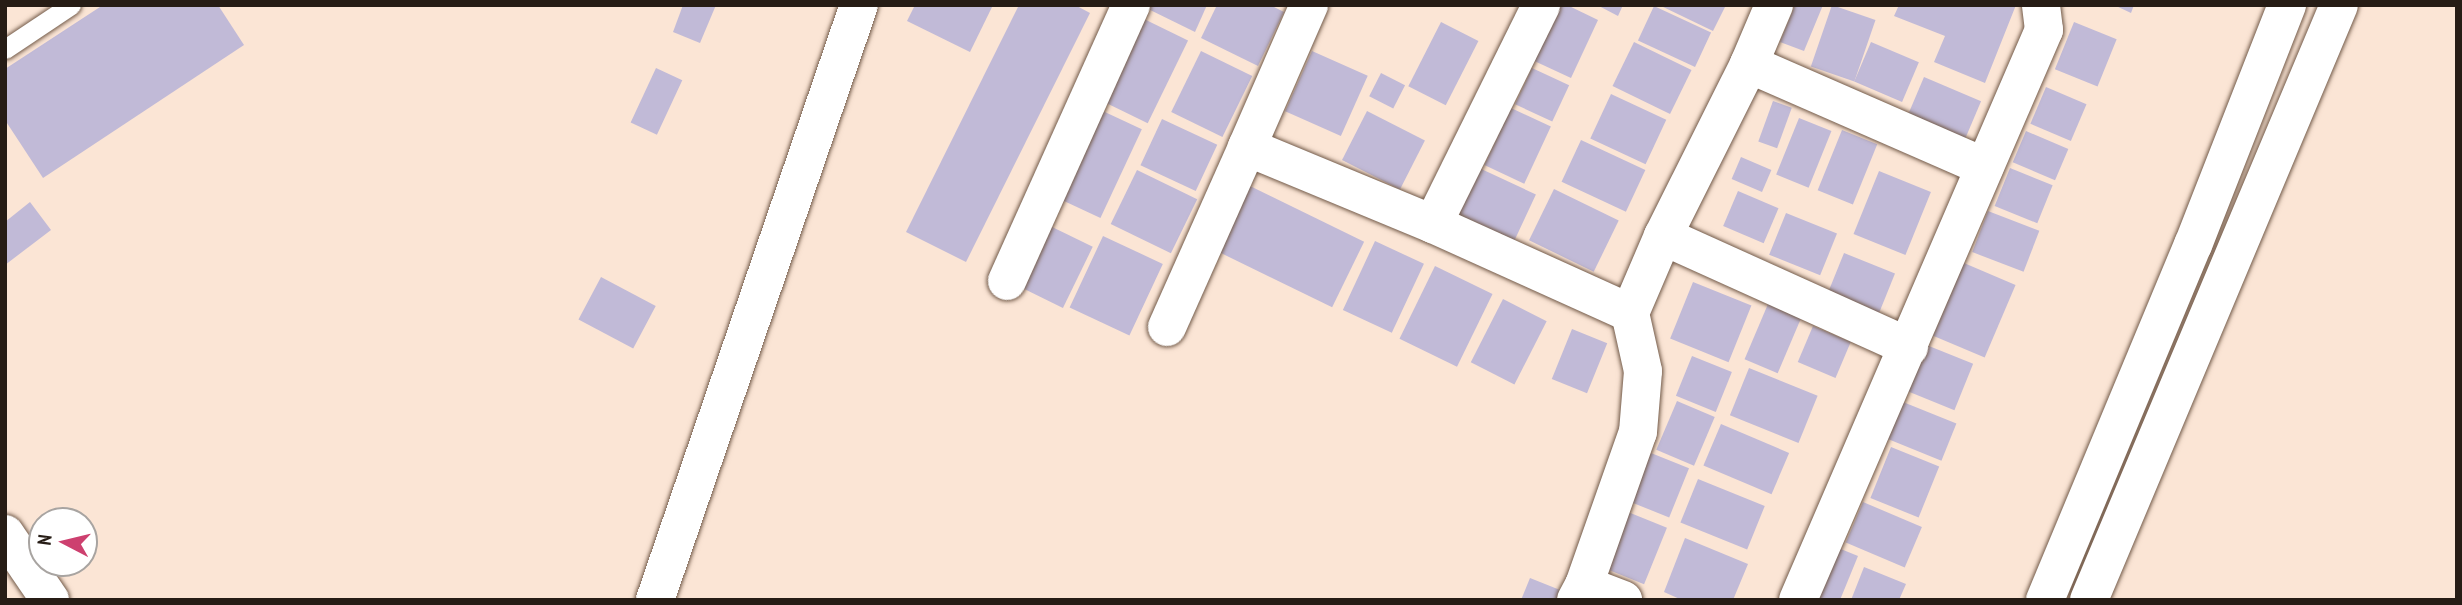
<!DOCTYPE html>
<html>
<head>
<meta charset="utf-8">
<style>
	body { margin:0 }
	#map { position:relative; width:2462px; height:605px; overflow:hidden; background:#fbe5d5; font-family:"PT Sans Narrow",sans-serif }
	div>[style] { position:absolute }
	[style*='--x'] { left:calc(var(--x)*1px); top:calc(var(--y)*1px); width:calc(var(--w)*1px); rotate:calc(var(--a)*1deg) }
	.building>* { inset:0; background:#c1bad7; transform-origin:0 0 }
	.roads { filter:drop-shadow(0 0 2px #725a49) drop-shadow(0 0 2px #725a49) }
	.lane>* { height:19px; margin:-9.5px; padding:0 9.5px; transform-origin:9.5px; border-radius:9.5px; background:#fff }
	.street>* { height:38px; margin:-19px; padding:0 19px; transform-origin:19px; border-radius:19px; background:#fff }
	.secondary>* { height:38px; margin:-19px; padding:0 19px; transform-origin:19px; border-radius:19px; background:#fff }
	span { translate:-50% -50%; white-space:nowrap; text-align:center; line-height:1.15; -webkit-text-stroke:6px #fff; paint-order:stroke }
	.frame { position:absolute; inset:0; border:7px solid #261c15; pointer-events:none }
	.north { position:absolute; left:28px; top:507px; width:70px; height:70px; box-sizing:border-box; background:#fff; border:2px solid #a8a4a1; border-radius:50%; rotate:277deg; font-size:19px; font-weight:700; line-height:28px; text-align:center; color:#261c15 }
	.north::after { content:''; display:block; margin:auto; width:24px; height:32px; background:#cd406f; clip-path:polygon(50% 0,100% 100%,50% 72%,0 100%) }
</style>
</head>
<body>
<div id="map">
	<div class="building">
		<div style="clip-path:polygon(103px 5px,218px 5px,244px 45px,43px 178px,5px 120px,5px 69px)"></div>
		<div style="clip-path:polygon(683px 5px,716px 5px,700px 43px,673px 32px)"></div>
		<div style="clip-path:polygon(915px 5px,993px 5px,970px 52px,907px 21px)"></div>
		<div style="clip-path:polygon(1019px 5px,1075px 5px,1090px 13px,966px 262px,906px 232px)"></div>
		<div style="clip-path:polygon(1140px 5px,1207px 5px,1195px 32px)"></div>
		<div style="clip-path:polygon(1217px 5px,1270px 5px,1284px 12px,1258px 66px,1201px 38px)"></div>
		<div style="clip-path:polygon(1555px 5px,1567px 5px,1598px 20px,1571px 78px,1530px 59px)"></div>
		<div style="clip-path:polygon(1597px 5px,1623px 5px,1618px 16px)"></div>
		<div style="clip-path:polygon(1659px 5px,1726px 5px,1713px 31px)"></div>
		<div style="clip-path:polygon(1795px 5px,1823px 5px,1804px 51px,1780px 42px)"></div>
		<div style="left:1832px;top:5px;width:46px;height:65px;rotate:19deg"></div>
		<div style="clip-path:polygon(1899px 5px,2016px 5px,1985px 83px,1934px 62px,1945px 36px,1894px 16px)"></div>
		<div style="clip-path:polygon(2114px 5px,2134px 5px,2131px 13px)"></div>
		<div style="left:1654px;top:6px;width:63px;height:38px;rotate:25deg"></div>
		<div style="left:1144px;top:19px;width:49px;height:92px;rotate:26deg"></div>
		<div style="left:1441px;top:22px;width:42px;height:72px;rotate:27deg"></div>
		<div style="left:2074px;top:22px;width:46px;height:51px;rotate:22deg"></div>
		<div style="left:1634px;top:42px;width:64px;height:49px;rotate:26deg"></div>
		<div style="left:1871px;top:42px;width:52px;height:43px;rotate:23deg"></div>
		<div style="left:1201px;top:51px;width:57px;height:68px;rotate:26deg"></div>
		<div style="left:1312px;top:51px;width:61px;height:66px;rotate:24deg"></div>
		<div style="left:656px;top:68px;width:29px;height:60px;rotate:25deg"></div>
		<div style="left:1532px;top:68px;width:41px;height:40px;rotate:25deg"></div>
		<div style="left:1381px;top:73px;width:27px;height:26px;rotate:27deg"></div>
		<div style="left:1924px;top:77px;width:62px;height:45px;rotate:23deg"></div>
		<div style="left:2046px;top:87px;width:44px;height:40px;rotate:23deg"></div>
		<div style="left:1611px;top:94px;width:61px;height:49px;rotate:25deg"></div>
		<div style="left:1773px;top:101px;width:20px;height:43px;rotate:20deg"></div>
		<div style="left:1092px;top:106px;width:55px;height:98px;rotate:25deg"></div>
		<div style="left:1511px;top:108px;width:44px;height:63px;rotate:25deg"></div>
		<div style="left:1367px;top:111px;width:65px;height:55px;rotate:27deg"></div>
		<div style="left:1799px;top:118px;width:35px;height:61px;rotate:22deg"></div>
		<div style="left:1162px;top:119px;width:61px;height:51px;rotate:25deg"></div>
		<div style="left:1842px;top:130px;width:38px;height:65px;rotate:22deg"></div>
		<div style="left:2026px;top:131px;width:46px;height:34px;rotate:23deg"></div>
		<div style="left:1581px;top:140px;width:71px;height:46px;rotate:25deg"></div>
		<div style="left:1741px;top:157px;width:33px;height:24px;rotate:23deg"></div>
		<div style="left:1477px;top:167px;width:65px;height:53px;rotate:25deg"></div>
		<div style="left:2010px;top:168px;width:46px;height:41px;rotate:22deg"></div>
		<div style="left:1137px;top:170px;width:67px;height:60px;rotate:26deg"></div>
		<div style="left:1879px;top:171px;width:56px;height:68px;rotate:22deg"></div>
		<div style="left:1250px;top:186px;width:127px;height:73px;rotate:26deg"></div>
		<div style="left:1554px;top:189px;width:72px;height:57px;rotate:26deg"></div>
		<div style="left:1738px;top:191px;width:44px;height:38px;rotate:23deg"></div>
		<div style="clip-path:polygon(30px 202px,51px 230px,5px 265px,5px 222px)"></div>
		<div style="left:1988px;top:211px;width:55px;height:44px;rotate:21deg"></div>
		<div style="left:1786px;top:213px;width:55px;height:45px;rotate:22deg"></div>
		<div style="left:1046px;top:224px;width:52px;height:68px;rotate:26deg"></div>
		<div style="left:1103px;top:236px;width:66px;height:79px;rotate:25deg"></div>
		<div style="left:1375px;top:241px;width:54px;height:76px;rotate:25deg"></div>
		<div style="left:1844px;top:253px;width:55px;height:45px;rotate:22deg"></div>
		<div style="left:1964px;top:263px;width:56px;height:79px;rotate:23deg"></div>
		<div style="left:1435px;top:266px;width:64px;height:81px;rotate:26deg"></div>
		<div style="left:601px;top:277px;width:62px;height:48px;rotate:28deg"></div>
		<div style="left:1693px;top:282px;width:63px;height:61px;rotate:22deg"></div>
		<div style="left:1503px;top:299px;width:49px;height:71px;rotate:27deg"></div>
		<div style="left:1768px;top:304px;width:36px;height:60px;rotate:23deg"></div>
		<div style="left:1813px;top:326px;width:41px;height:39px;rotate:23deg"></div>
		<div style="left:1572px;top:329px;width:38px;height:54px;rotate:22deg"></div>
		<div style="left:1924px;top:344px;width:53px;height:50px;rotate:22deg"></div>
		<div style="left:1692px;top:356px;width:43px;height:43px;rotate:22deg"></div>
		<div style="left:1749px;top:368px;width:74px;height:51px;rotate:22deg"></div>
		<div style="left:1898px;top:400px;width:63px;height:40px;rotate:22deg"></div>
		<div style="left:1677px;top:401px;width:41px;height:53px;rotate:23deg"></div>
		<div style="left:1721px;top:424px;width:74px;height:45px;rotate:23deg"></div>
		<div style="left:1891px;top:447px;width:52px;height:55px;rotate:22deg"></div>
		<div style="left:1651px;top:453px;width:41px;height:53px;rotate:22deg"></div>
		<div style="left:1698px;top:479px;width:72px;height:47px;rotate:22deg"></div>
		<div style="left:1863px;top:502px;width:64px;height:44px;rotate:23deg"></div>
		<div style="left:1628px;top:512px;width:42px;height:61px;rotate:22deg"></div>
		<div style="clip-path:polygon(1685px 538px,1748px 564px,1733px 600px,1682px 600px,1664px 592px)"></div>
		<div style="clip-path:polygon(1831px 545px,1858px 556px,1840px 600px,1809px 600px)"></div>
		<div style="clip-path:polygon(1864px 567px,1906px 584px,1899px 600px,1851px 600px)"></div>
		<div style="clip-path:polygon(1530px 578px,1560px 590px,1556px 600px,1521px 600px)"></div>
	</div>
	<div class="roads">
		<div class="lane">
			<div style="--x:5;--y:49;--w:79;--a:-33.7"></div>
		</div>
		<div class="street">
			<div style="--x:1309;--y:5;--w:155;--a:113.6"></div>
			<div style="--x:1247;--y:147;--w:201;--a:22.5"></div>
			<div style="--x:1433;--y:224;--w:216;--a:24.3"></div>
			<div style="--x:1749;--y:64;--w:64;--a:-67"></div>
			<div style="--x:1433;--y:224;--w:244;--a:-63.7"></div>
			<div style="--x:1663;--y:236;--w:192;--a:-63.4"></div>
			<div style="--x:1749;--y:64;--w:257;--a:23.6"></div>
			<div style="--x:1007;--y:281;--w:303;--a:-65.8"></div>
			<div style="--x:1167;--y:327;--w:197;--a:-66"></div>
			<div style="--x:1584;--y:585;--w:162;--a:-70.6"></div>
			<div style="--x:1638;--y:432;--w:61;--a:-85.3"></div>
			<div style="--x:1643;--y:371;--w:59;--a:-102.6"></div>
			<div style="--x:1630;--y:313;--w:84;--a:-66.8"></div>
			<div style="--x:1663;--y:236;--w:270;--a:24.3"></div>
			<div style="--x:655;--y:600;--w:629;--a:-71.08"></div>
			<div style="--x:1576;--y:600;--w:17;--a:-62"></div>
			<div style="--x:1584;--y:585;--w:42;--a:21"></div>
			<div style="--x:1798;--y:600;--w:621;--a:-66.66"></div>
			<div style="--x:2044;--y:30;--w:25;--a:-97"></div>
			<div style="--x:2045;--y:600;--w:385;--a:-67.4"></div>
			<div style="--x:2193;--y:245;--w:258;--a:-68.6"></div>
			<div style="--x:2089;--y:600;--w:645;--a:-67.21"></div>
		</div>
		<div class="secondary">
			<div style="--x:5;--y:534;--w:80;--a:55.7"></div>
		</div>
	</div>
	<div class="frame"></div>
	<div class="north">N</div>
</div>
</body>
</html>
